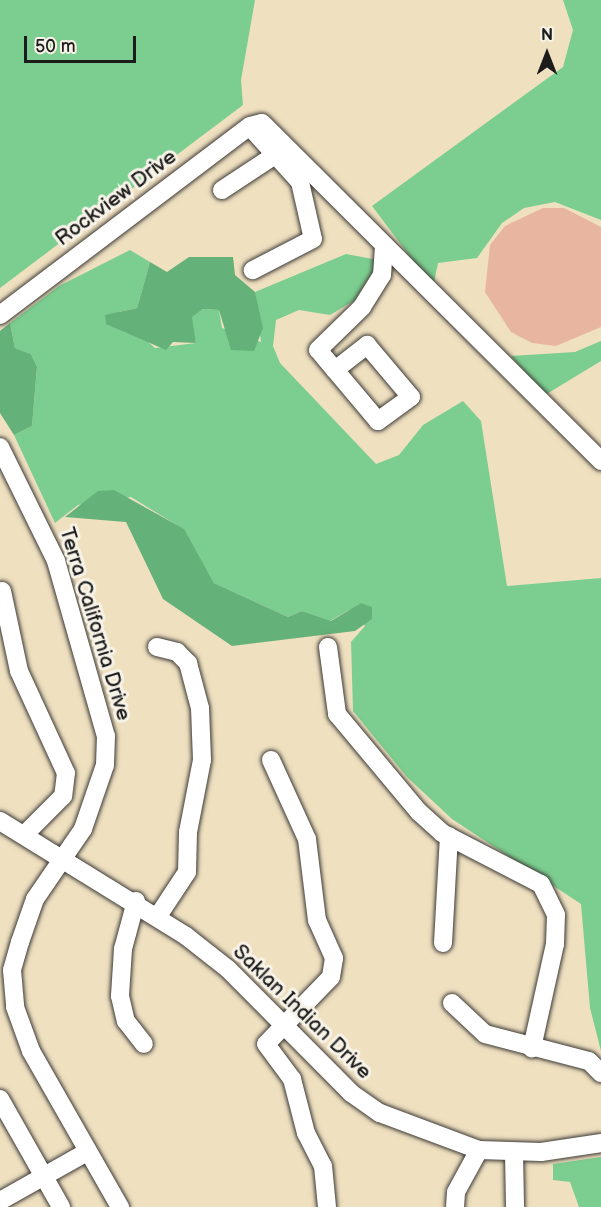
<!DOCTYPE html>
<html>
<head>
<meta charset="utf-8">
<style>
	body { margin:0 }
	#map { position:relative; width:601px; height:1207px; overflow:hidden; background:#efe0c0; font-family:"Balsamiq Sans",sans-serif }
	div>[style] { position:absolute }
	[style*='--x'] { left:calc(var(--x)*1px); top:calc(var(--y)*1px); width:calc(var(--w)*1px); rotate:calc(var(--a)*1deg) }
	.green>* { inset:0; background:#7cce90 }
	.forest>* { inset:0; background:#65b17a }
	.building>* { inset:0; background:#e8b5a1 }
	.roads { filter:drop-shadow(0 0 2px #3c3935) drop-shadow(0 0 2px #3c3935) }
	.minor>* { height:18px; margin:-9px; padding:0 9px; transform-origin:9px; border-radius:9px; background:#fff }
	span { translate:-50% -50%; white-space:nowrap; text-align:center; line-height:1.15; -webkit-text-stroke:6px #f7f3e8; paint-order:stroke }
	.street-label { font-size:21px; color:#1c1c1c }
	.north { position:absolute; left:517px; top:24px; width:60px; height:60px; -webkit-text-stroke:4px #f7f3e8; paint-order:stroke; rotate:0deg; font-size:16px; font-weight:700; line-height:24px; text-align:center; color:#1c1c1c }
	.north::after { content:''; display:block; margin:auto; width:21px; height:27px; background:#1c1c1c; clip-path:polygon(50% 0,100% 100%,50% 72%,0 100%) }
	.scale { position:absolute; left:24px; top:36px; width:112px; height:27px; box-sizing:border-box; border:3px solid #1c1c1c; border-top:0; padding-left:8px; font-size:18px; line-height:21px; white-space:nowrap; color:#1c1c1c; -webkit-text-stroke:4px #f7f3e8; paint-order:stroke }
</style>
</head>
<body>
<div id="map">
	<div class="green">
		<div style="clip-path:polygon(0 0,255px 0,241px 80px,243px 105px,0 288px)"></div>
		<div style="clip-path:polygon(563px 0,601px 0,601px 220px,555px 202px,524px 208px,502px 223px,477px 258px,438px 263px,433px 287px,372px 206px,563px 67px,573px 30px)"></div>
		<div style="clip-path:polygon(130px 250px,150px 262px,137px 308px,119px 312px,124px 332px,140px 335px,155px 348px,196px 343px,191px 317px,203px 309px,219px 310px,222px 328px,261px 342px,255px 292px,346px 254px,373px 259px,378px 263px,355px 300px,330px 315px,299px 310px,276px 320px,273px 346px,280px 363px,376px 464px,399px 455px,423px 425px,463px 401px,481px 421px,507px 586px,601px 578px,601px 1051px,590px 1008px,581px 904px,452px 819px,407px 777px,353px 711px,351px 642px,365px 626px,349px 610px,330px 621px,302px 611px,288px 617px,214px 583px,183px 529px,131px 497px,78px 505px,55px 523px,14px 435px,32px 426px,37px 367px,31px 354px,15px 348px,10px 323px,59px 286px)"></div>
		<div style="clip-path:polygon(601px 341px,601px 361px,545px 395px,511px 356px,575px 352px)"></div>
		<div style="clip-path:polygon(601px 1157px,601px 1207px,579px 1207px,570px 1182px,553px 1180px,553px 1164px)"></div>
	</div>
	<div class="forest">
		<div style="clip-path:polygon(189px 257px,233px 257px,235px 275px,255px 292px,263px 328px,254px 351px,231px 350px,219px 310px,203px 309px,192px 317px,196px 343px,173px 342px,166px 350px,106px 324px,105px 315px,137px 308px,150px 262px,167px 272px)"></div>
		<div style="clip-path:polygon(10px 323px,15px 348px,31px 354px,37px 367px,32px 426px,14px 435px,0 413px,0 331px)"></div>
		<div style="clip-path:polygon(114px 490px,184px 529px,214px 583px,288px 617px,302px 611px,331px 621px,361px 603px,372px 607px,372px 619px,355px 631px,232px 646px,163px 599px,126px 522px,65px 517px,98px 491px)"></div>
	</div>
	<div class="building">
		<div style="clip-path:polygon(543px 208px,564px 208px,601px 227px,601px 327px,556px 346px,532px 343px,511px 332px,485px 292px,490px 245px,505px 226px)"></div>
	</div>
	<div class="roads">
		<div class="minor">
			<div style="--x:251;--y:128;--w:73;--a:47.8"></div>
			<div style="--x:300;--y:182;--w:58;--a:77.2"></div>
			<div style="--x:313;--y:239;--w:68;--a:152.7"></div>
			<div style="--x:222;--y:190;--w:64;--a:-33.4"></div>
			<div style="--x:0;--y:315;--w:313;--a:-37.1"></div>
			<div style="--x:250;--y:126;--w:12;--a:-14"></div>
			<div style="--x:262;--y:123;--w:479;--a:44.9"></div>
			<div style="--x:335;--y:370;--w:41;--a:-38"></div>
			<div style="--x:367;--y:345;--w:68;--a:49.8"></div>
			<div style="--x:411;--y:397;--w:41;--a:144"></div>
			<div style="--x:378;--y:421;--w:67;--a:-130.1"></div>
			<div style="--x:335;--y:370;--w:26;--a:-130"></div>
			<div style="--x:318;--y:350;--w:62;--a:-44.3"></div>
			<div style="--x:362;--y:307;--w:38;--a:-58"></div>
			<div style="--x:382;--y:275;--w:30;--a:-86"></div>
			<div style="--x:0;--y:447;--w:127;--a:63.8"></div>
			<div style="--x:56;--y:561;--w:182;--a:74.1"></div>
			<div style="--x:106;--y:736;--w:29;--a:92"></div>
			<div style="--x:105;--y:765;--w:68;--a:109"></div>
			<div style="--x:83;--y:829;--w:85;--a:124.4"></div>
			<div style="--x:35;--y:899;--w:46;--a:109.2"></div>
			<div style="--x:20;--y:942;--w:29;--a:106"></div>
			<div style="--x:12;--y:970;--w:37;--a:85"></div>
			<div style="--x:15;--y:1007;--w:47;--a:70"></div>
			<div style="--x:31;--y:1051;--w:180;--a:60.3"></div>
			<div style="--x:2;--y:591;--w:82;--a:78"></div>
			<div style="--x:19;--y:671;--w:112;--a:65.3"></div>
			<div style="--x:66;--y:773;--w:23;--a:97"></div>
			<div style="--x:63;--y:796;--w:52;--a:135"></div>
			<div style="--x:157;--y:647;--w:21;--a:14"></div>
			<div style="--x:177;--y:652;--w:16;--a:45"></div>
			<div style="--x:188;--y:663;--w:47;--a:75.1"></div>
			<div style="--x:200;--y:708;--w:52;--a:87.8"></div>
			<div style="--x:202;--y:760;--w:73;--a:101"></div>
			<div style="--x:188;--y:832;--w:40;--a:91.4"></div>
			<div style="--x:187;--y:872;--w:53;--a:123.4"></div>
			<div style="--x:328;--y:647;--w:68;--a:82.3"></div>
			<div style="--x:337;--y:714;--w:128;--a:50.1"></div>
			<div style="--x:419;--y:812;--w:31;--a:42"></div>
			<div style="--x:442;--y:833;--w:111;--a:27.3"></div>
			<div style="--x:541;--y:884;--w:34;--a:64"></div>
			<div style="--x:556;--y:915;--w:29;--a:92"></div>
			<div style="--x:555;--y:944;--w:107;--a:102.5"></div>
			<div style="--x:271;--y:760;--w:87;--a:65.5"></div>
			<div style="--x:307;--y:839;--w:82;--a:83"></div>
			<div style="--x:317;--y:920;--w:42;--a:65.9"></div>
			<div style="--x:334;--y:958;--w:19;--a:99"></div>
			<div style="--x:331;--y:977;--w:93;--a:134.1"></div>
			<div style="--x:266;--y:1044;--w:44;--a:53.4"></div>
			<div style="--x:292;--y:1079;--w:56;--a:75.5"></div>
			<div style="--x:306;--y:1133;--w:37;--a:63"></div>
			<div style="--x:323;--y:1166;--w:41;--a:84.4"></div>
			<div style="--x:0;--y:821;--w:219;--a:31.7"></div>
			<div style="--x:186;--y:936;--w:53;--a:38.2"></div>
			<div style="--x:228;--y:969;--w:175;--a:45.2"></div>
			<div style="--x:351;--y:1093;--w:35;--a:35"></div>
			<div style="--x:380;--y:1113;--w:106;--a:20.5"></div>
			<div style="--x:479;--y:1150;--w:62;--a:1.8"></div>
			<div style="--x:541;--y:1152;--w:61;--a:-8.5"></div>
			<div style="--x:136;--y:901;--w:50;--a:105.2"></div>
			<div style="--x:123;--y:949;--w:47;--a:93.7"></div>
			<div style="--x:120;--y:996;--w:26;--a:77"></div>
			<div style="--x:126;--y:1021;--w:29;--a:52"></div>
			<div style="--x:443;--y:943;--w:107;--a:-86.8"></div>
			<div style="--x:452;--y:1003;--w:45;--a:43.2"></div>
			<div style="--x:485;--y:1034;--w:107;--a:14.6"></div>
			<div style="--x:589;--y:1061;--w:17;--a:45"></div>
			<div style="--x:0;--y:1099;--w:124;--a:60.5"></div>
			<div style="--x:514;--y:1153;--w:54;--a:88.9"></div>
			<div style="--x:0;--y:1201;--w:100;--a:-29.4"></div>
			<div style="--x:455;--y:1207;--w:15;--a:-86"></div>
			<div style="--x:456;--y:1192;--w:48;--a:-61.3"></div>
		</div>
	</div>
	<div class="street-label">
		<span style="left:116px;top:198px;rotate:-37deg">Rockview Drive</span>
		<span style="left:95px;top:624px;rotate:73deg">Terra California Drive</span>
		<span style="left:302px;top:1012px;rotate:44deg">Saklan Indian Drive</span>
	</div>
	<div class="north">N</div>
	<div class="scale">50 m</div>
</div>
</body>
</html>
